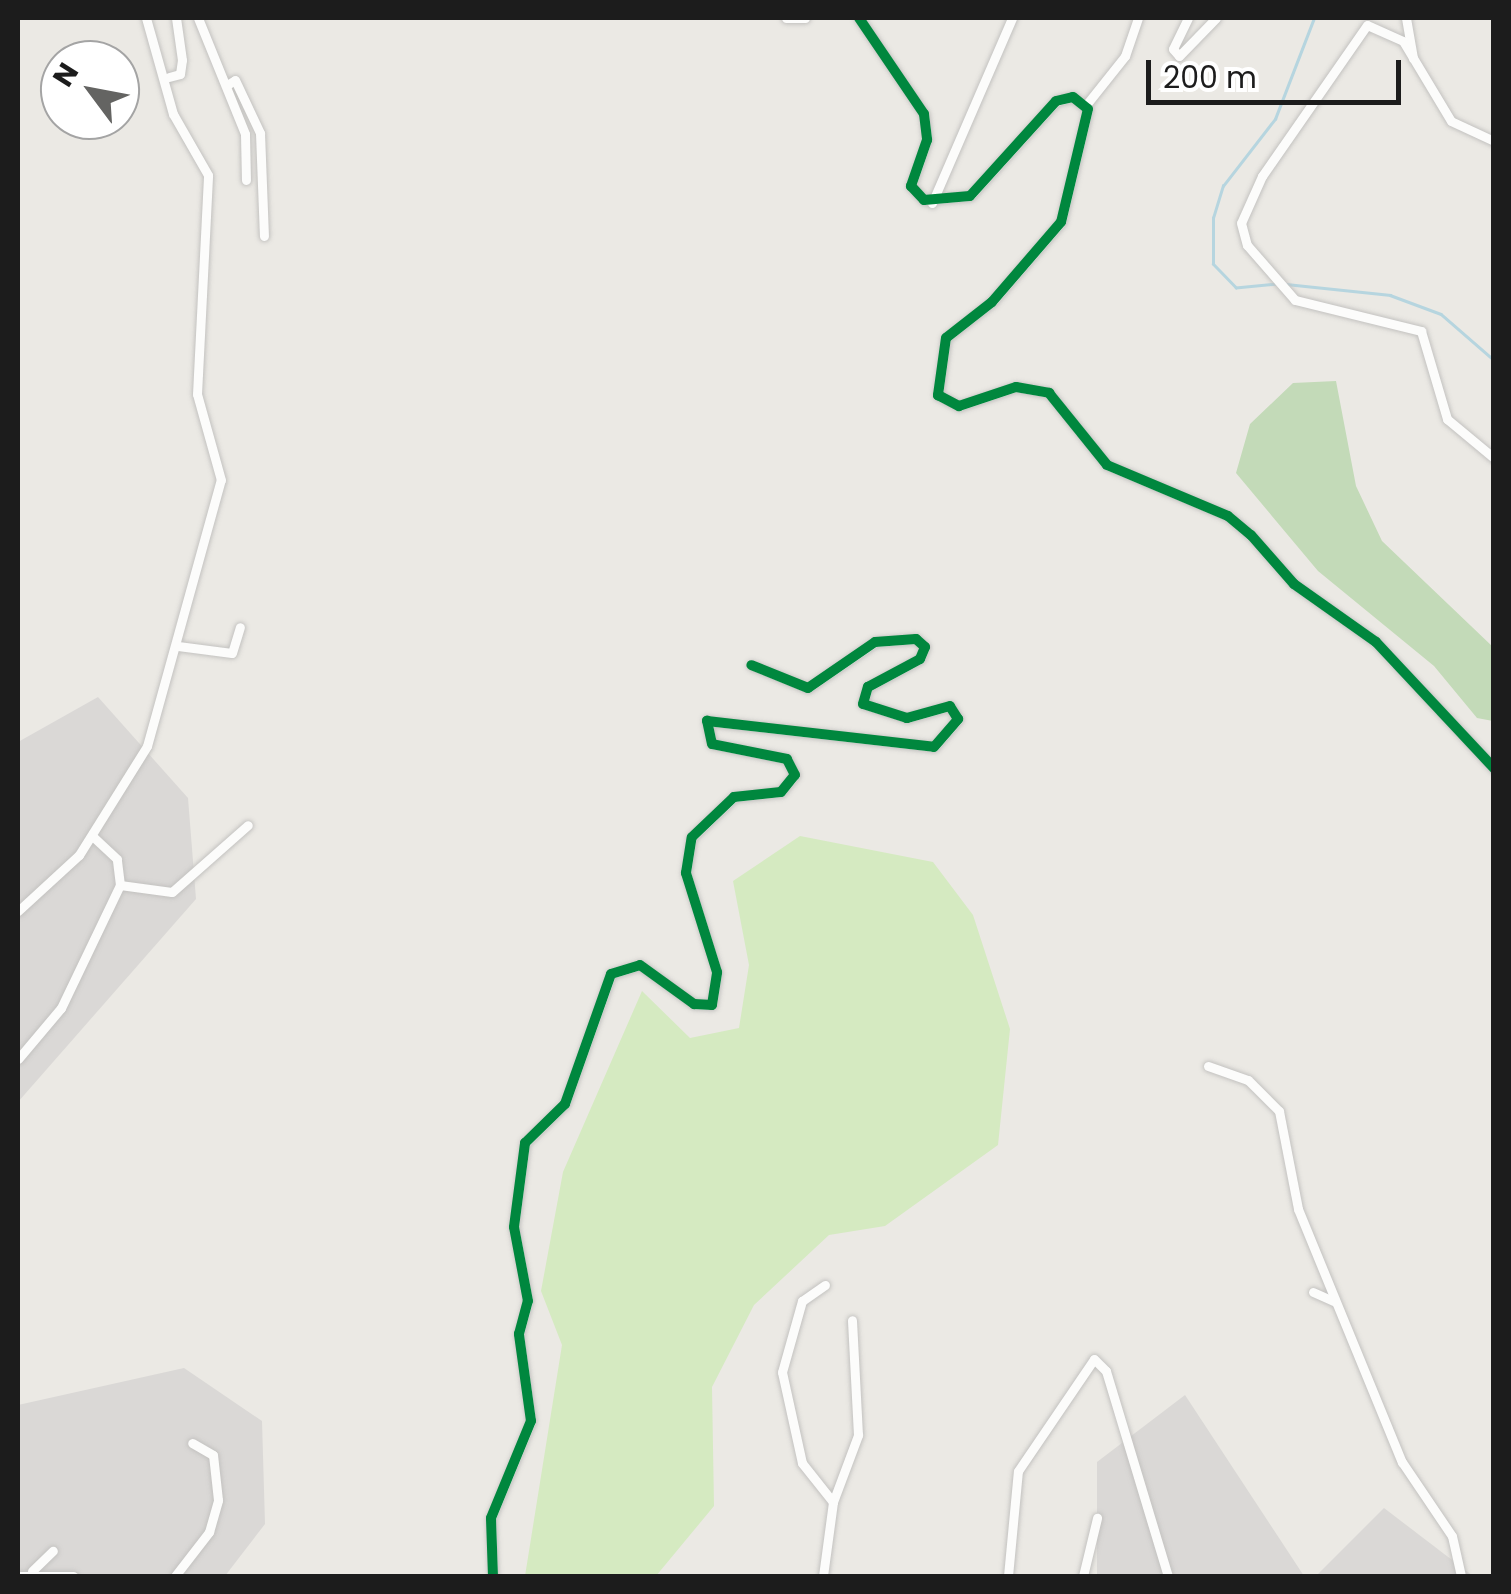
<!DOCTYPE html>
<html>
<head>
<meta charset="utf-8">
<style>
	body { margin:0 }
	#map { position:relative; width:1511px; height:1594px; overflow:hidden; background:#ebe9e4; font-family:Poppins,sans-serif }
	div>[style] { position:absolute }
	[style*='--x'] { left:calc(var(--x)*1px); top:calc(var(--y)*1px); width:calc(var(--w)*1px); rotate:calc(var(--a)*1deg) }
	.residential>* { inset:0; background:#dad8d6 }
	.grass>* { inset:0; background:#d5eac1 }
	.forest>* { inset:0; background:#c3dab8 }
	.stream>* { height:2.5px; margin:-1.25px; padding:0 1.25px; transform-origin:1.25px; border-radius:1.25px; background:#b6d5df }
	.roads { filter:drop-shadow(0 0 2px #c3c2c0) drop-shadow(0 0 2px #c3c2c0) }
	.minor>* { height:9px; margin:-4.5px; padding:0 4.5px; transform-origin:4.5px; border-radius:4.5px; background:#fcfcfb }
	.cycleway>* { height:10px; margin:-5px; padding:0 5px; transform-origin:5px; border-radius:5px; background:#00873e }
	span { translate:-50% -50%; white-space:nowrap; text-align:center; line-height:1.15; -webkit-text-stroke:9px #fff; paint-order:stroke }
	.frame { position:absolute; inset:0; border:20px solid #1c1c1c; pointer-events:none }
	.north { position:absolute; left:40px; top:40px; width:100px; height:100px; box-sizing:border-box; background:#fff; border:2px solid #a4a4a4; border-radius:50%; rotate:302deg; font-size:28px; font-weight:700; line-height:40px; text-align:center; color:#1c1c1c }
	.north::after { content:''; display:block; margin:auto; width:35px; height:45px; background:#646462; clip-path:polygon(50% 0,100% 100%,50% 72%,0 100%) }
	.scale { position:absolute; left:1146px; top:60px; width:255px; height:45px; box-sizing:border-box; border:5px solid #1c1c1c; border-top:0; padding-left:12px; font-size:30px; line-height:35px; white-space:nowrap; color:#1c1c1c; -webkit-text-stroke:8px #fff; paint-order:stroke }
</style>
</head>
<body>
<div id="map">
	<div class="residential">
		<div style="clip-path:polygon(98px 697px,188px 798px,196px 899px,18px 1102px,18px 742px)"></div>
		<div style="clip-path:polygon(184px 1368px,262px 1421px,265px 1524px,225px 1576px,18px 1576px,18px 1405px)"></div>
		<div style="clip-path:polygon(1185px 1395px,1304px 1576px,1097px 1576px,1097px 1462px)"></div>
		<div style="clip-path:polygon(1384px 1508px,1473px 1576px,1316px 1576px)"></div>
	</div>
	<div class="grass">
		<div style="clip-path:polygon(800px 836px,933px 862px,973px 915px,1010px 1029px,998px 1145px,885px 1226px,829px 1235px,754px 1305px,712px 1387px,714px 1506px,656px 1576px,525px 1576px,562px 1345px,541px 1291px,563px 1172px,642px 991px,690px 1038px,739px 1028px,749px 965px,733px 881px)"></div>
	</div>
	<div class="forest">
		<div style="clip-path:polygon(1336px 381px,1356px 486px,1382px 541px,1493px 647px,1493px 721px,1477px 718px,1434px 666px,1318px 571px,1236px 473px,1250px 424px,1293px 383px)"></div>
	</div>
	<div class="stream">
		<div style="--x:1278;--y:284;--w:42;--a:174.6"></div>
		<div style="--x:1236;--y:288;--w:33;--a:-134"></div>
		<div style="--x:1213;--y:264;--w:46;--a:-90"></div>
		<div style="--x:1213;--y:218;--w:34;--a:-73"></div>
		<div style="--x:1223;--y:186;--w:85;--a:-52.2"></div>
		<div style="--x:1275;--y:119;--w:108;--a:-68.9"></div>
		<div style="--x:1286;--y:284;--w:105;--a:6"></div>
		<div style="--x:1390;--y:295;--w:54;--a:20.4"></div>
		<div style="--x:1441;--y:314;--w:70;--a:41"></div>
	</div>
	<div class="roads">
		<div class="minor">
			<div style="--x:198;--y:18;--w:125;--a:67.9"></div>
			<div style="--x:245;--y:134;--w:46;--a:88.8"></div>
			<div style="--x:786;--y:18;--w:19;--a:0"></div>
			<div style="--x:859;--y:18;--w:116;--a:55.9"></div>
			<div style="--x:924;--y:114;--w:26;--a:83"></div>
			<div style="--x:927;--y:140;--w:49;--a:109.2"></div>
			<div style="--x:911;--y:186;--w:19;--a:47"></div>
			<div style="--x:924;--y:200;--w:46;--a:-5"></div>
			<div style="--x:970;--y:196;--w:128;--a:-47.8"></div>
			<div style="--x:1056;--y:101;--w:17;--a:-13"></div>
			<div style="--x:1073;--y:97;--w:19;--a:39"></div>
			<div style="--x:1088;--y:109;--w:116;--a:103.4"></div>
			<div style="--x:1061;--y:222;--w:106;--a:130.8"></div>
			<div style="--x:992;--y:302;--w:58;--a:142"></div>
			<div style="--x:946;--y:338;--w:58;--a:98"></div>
			<div style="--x:938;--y:395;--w:24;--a:28"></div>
			<div style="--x:959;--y:406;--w:60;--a:-18.4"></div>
			<div style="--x:1016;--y:387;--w:34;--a:10"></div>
			<div style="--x:1049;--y:393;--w:92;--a:51.1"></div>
			<div style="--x:1107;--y:465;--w:131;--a:22.9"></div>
			<div style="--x:1228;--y:516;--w:30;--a:40"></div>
			<div style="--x:1251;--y:535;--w:65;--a:48.7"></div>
			<div style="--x:1294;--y:584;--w:100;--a:35.3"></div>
			<div style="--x:1376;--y:642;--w:173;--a:46.9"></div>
			<div style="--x:1188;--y:18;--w:34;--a:116"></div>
			<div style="--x:1173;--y:49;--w:9;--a:49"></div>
			<div style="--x:1179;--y:56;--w:53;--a:-45.8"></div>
			<div style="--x:1406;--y:18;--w:41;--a:80.1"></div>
			<div style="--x:169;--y:77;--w:11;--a:-15"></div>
			<div style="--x:180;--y:74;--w:14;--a:-82"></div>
			<div style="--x:182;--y:60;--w:42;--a:-98.1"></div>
			<div style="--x:227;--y:85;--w:9;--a:-32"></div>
			<div style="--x:235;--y:80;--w:59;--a:64.7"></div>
			<div style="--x:260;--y:133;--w:103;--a:87.8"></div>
			<div style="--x:1086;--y:105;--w:63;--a:-51.5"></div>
			<div style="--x:1125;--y:56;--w:40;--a:-71.1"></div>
			<div style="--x:1494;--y:141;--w:47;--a:-155.1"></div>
			<div style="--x:1451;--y:121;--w:93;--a:-121"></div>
			<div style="--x:1403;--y:41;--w:39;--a:-156"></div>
			<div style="--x:1367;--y:25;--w:184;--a:124.8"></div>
			<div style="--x:1262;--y:176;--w:51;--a:114.1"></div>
			<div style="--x:1241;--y:223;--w:23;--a:75"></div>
			<div style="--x:1247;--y:245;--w:73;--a:48.9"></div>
			<div style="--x:1295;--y:300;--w:130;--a:13.8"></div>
			<div style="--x:1421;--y:331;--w:92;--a:73.5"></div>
			<div style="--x:1447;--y:419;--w:61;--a:39.7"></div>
			<div style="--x:932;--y:203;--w:202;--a:-66.6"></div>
			<div style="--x:178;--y:646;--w:54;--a:7.4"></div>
			<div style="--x:232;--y:653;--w:27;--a:-73"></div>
			<div style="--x:120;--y:885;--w:52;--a:7.7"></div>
			<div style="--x:172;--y:892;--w:101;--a:-41.4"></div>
			<div style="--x:18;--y:911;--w:83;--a:-42.6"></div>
			<div style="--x:79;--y:855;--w:128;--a:-58"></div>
			<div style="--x:147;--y:746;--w:276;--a:-74.5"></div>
			<div style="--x:221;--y:480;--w:89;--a:-105.6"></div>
			<div style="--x:197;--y:394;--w:219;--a:-87.1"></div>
			<div style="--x:208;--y:175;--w:70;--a:-119.8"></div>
			<div style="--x:173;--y:114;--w:100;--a:-105.7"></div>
			<div style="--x:18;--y:1059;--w:67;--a:-49.9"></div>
			<div style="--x:61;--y:1008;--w:136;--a:-64.4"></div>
			<div style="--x:120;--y:885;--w:26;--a:-97"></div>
			<div style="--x:117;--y:859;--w:33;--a:-137"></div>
			<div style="--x:1208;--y:1066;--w:42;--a:19.3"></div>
			<div style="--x:1248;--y:1080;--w:44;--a:45"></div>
			<div style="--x:1279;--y:1111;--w:100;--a:79"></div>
			<div style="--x:1298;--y:1209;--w:274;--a:67.7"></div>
			<div style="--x:1402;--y:1462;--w:89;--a:56"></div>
			<div style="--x:1452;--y:1536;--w:41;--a:77.3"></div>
			<div style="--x:1313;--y:1292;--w:24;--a:24"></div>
			<div style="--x:833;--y:1502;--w:72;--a:-69.5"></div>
			<div style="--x:858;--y:1435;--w:115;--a:-93"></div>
			<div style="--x:32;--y:1571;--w:29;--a:-44"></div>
			<div style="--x:18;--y:1576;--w:55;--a:0"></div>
			<div style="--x:175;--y:1576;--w:56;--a:-52.3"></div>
			<div style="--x:209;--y:1532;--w:33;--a:-74"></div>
			<div style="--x:218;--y:1500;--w:45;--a:-96.3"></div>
			<div style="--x:213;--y:1455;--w:24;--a:-150"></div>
			<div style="--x:493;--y:1576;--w:58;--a:-92"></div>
			<div style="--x:491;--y:1518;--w:105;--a:-67.6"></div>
			<div style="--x:531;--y:1421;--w:88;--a:-97.9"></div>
			<div style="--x:519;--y:1334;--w:34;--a:-75"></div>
			<div style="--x:528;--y:1301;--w:75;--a:-100.7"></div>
			<div style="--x:514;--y:1227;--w:85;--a:-82.5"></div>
			<div style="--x:525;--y:1143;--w:56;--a:-44.3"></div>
			<div style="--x:565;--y:1104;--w:138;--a:-70.5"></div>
			<div style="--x:611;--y:974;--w:30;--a:-17"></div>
			<div style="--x:640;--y:965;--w:67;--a:35.8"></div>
			<div style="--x:694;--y:1004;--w:18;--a:3"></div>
			<div style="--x:712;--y:1005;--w:33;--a:-81"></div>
			<div style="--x:717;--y:972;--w:104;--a:-107.4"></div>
			<div style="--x:686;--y:873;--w:36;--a:-81"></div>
			<div style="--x:692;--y:837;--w:58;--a:-43.6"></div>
			<div style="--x:734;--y:797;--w:47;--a:-6.1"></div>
			<div style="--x:781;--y:792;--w:22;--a:-51"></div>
			<div style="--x:795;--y:775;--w:18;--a:-117"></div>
			<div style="--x:787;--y:759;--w:76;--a:-168.7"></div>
			<div style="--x:712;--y:744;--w:24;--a:-102"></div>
			<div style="--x:707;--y:721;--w:228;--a:6.5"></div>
			<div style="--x:934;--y:747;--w:37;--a:-49"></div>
			<div style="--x:958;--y:719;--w:15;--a:-122"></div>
			<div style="--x:950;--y:706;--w:45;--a:164.4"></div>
			<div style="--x:907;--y:718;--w:46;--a:-162.3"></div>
			<div style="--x:863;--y:704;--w:18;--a:-74"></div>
			<div style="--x:868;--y:687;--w:59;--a:-28.3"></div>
			<div style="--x:920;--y:659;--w:13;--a:-67"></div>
			<div style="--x:925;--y:647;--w:12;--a:-138"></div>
			<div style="--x:916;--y:639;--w:41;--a:175.8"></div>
			<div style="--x:875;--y:642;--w:81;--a:145.5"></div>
			<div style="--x:808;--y:688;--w:61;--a:-158"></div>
			<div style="--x:823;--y:1576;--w:75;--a:-82.3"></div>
			<div style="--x:833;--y:1502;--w:50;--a:-128.5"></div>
			<div style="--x:802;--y:1463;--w:93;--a:-102.4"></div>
			<div style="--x:782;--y:1372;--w:74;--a:-74.3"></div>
			<div style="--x:802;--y:1301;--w:28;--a:-35"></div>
			<div style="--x:1008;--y:1576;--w:105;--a:-84.6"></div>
			<div style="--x:1018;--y:1471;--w:135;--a:-55.8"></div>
			<div style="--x:1094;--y:1359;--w:17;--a:45"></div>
			<div style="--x:1106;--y:1371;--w:214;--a:73.2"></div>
			<div style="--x:1083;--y:1576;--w:60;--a:-76.4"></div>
		</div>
	</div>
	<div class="cycleway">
		<div style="--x:859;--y:18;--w:116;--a:55.9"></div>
		<div style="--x:924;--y:114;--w:26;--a:83"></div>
		<div style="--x:927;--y:140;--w:49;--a:109.2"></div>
		<div style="--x:911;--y:186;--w:19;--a:47"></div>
		<div style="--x:924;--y:200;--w:46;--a:-5"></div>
		<div style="--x:970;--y:196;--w:128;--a:-47.8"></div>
		<div style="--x:1056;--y:101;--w:17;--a:-13"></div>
		<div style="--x:1073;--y:97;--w:19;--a:39"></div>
		<div style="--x:1088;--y:109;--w:116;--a:103.4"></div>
		<div style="--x:1061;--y:222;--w:106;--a:130.8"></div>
		<div style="--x:992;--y:302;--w:58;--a:142"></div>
		<div style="--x:946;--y:338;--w:58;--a:98"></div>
		<div style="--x:938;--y:395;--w:24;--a:28"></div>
		<div style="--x:959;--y:406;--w:60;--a:-18.4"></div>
		<div style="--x:1016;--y:387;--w:34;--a:10"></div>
		<div style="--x:1049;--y:393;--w:92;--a:51.1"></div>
		<div style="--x:1107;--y:465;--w:131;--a:22.9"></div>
		<div style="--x:1228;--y:516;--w:30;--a:40"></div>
		<div style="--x:1251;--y:535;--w:65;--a:48.7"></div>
		<div style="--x:1294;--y:584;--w:100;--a:35.3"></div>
		<div style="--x:1376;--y:642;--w:173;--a:46.9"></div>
		<div style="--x:493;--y:1576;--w:58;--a:-92"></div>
		<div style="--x:491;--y:1518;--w:105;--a:-67.6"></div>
		<div style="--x:531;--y:1421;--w:88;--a:-97.9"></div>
		<div style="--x:519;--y:1334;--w:34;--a:-75"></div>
		<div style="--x:528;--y:1301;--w:75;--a:-100.7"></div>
		<div style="--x:514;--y:1227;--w:85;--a:-82.5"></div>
		<div style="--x:525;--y:1143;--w:56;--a:-44.3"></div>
		<div style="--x:565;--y:1104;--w:138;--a:-70.5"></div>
		<div style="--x:611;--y:974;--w:30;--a:-17"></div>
		<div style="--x:640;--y:965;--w:67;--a:35.8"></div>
		<div style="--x:694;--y:1004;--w:18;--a:3"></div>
		<div style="--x:712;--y:1005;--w:33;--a:-81"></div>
		<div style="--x:717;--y:972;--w:104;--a:-107.4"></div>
		<div style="--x:686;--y:873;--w:36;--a:-81"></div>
		<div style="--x:692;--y:837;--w:58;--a:-43.6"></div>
		<div style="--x:734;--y:797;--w:47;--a:-6.1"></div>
		<div style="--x:781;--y:792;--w:22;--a:-51"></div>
		<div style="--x:795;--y:775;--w:18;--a:-117"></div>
		<div style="--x:787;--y:759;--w:76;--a:-168.7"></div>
		<div style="--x:712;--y:744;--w:24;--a:-102"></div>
		<div style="--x:707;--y:721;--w:228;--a:6.5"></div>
		<div style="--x:934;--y:747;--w:37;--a:-49"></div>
		<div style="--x:958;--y:719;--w:15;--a:-122"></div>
		<div style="--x:950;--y:706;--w:45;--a:164.4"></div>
		<div style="--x:907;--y:718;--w:46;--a:-162.3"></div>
		<div style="--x:863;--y:704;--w:18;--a:-74"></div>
		<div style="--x:868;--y:687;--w:59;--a:-28.3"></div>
		<div style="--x:920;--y:659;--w:13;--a:-67"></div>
		<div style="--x:925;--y:647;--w:12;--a:-138"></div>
		<div style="--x:916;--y:639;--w:41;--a:175.8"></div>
		<div style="--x:875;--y:642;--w:81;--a:145.5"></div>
		<div style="--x:808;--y:688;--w:61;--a:-158"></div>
	</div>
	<div class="frame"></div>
	<div class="north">N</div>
	<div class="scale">200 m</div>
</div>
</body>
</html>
